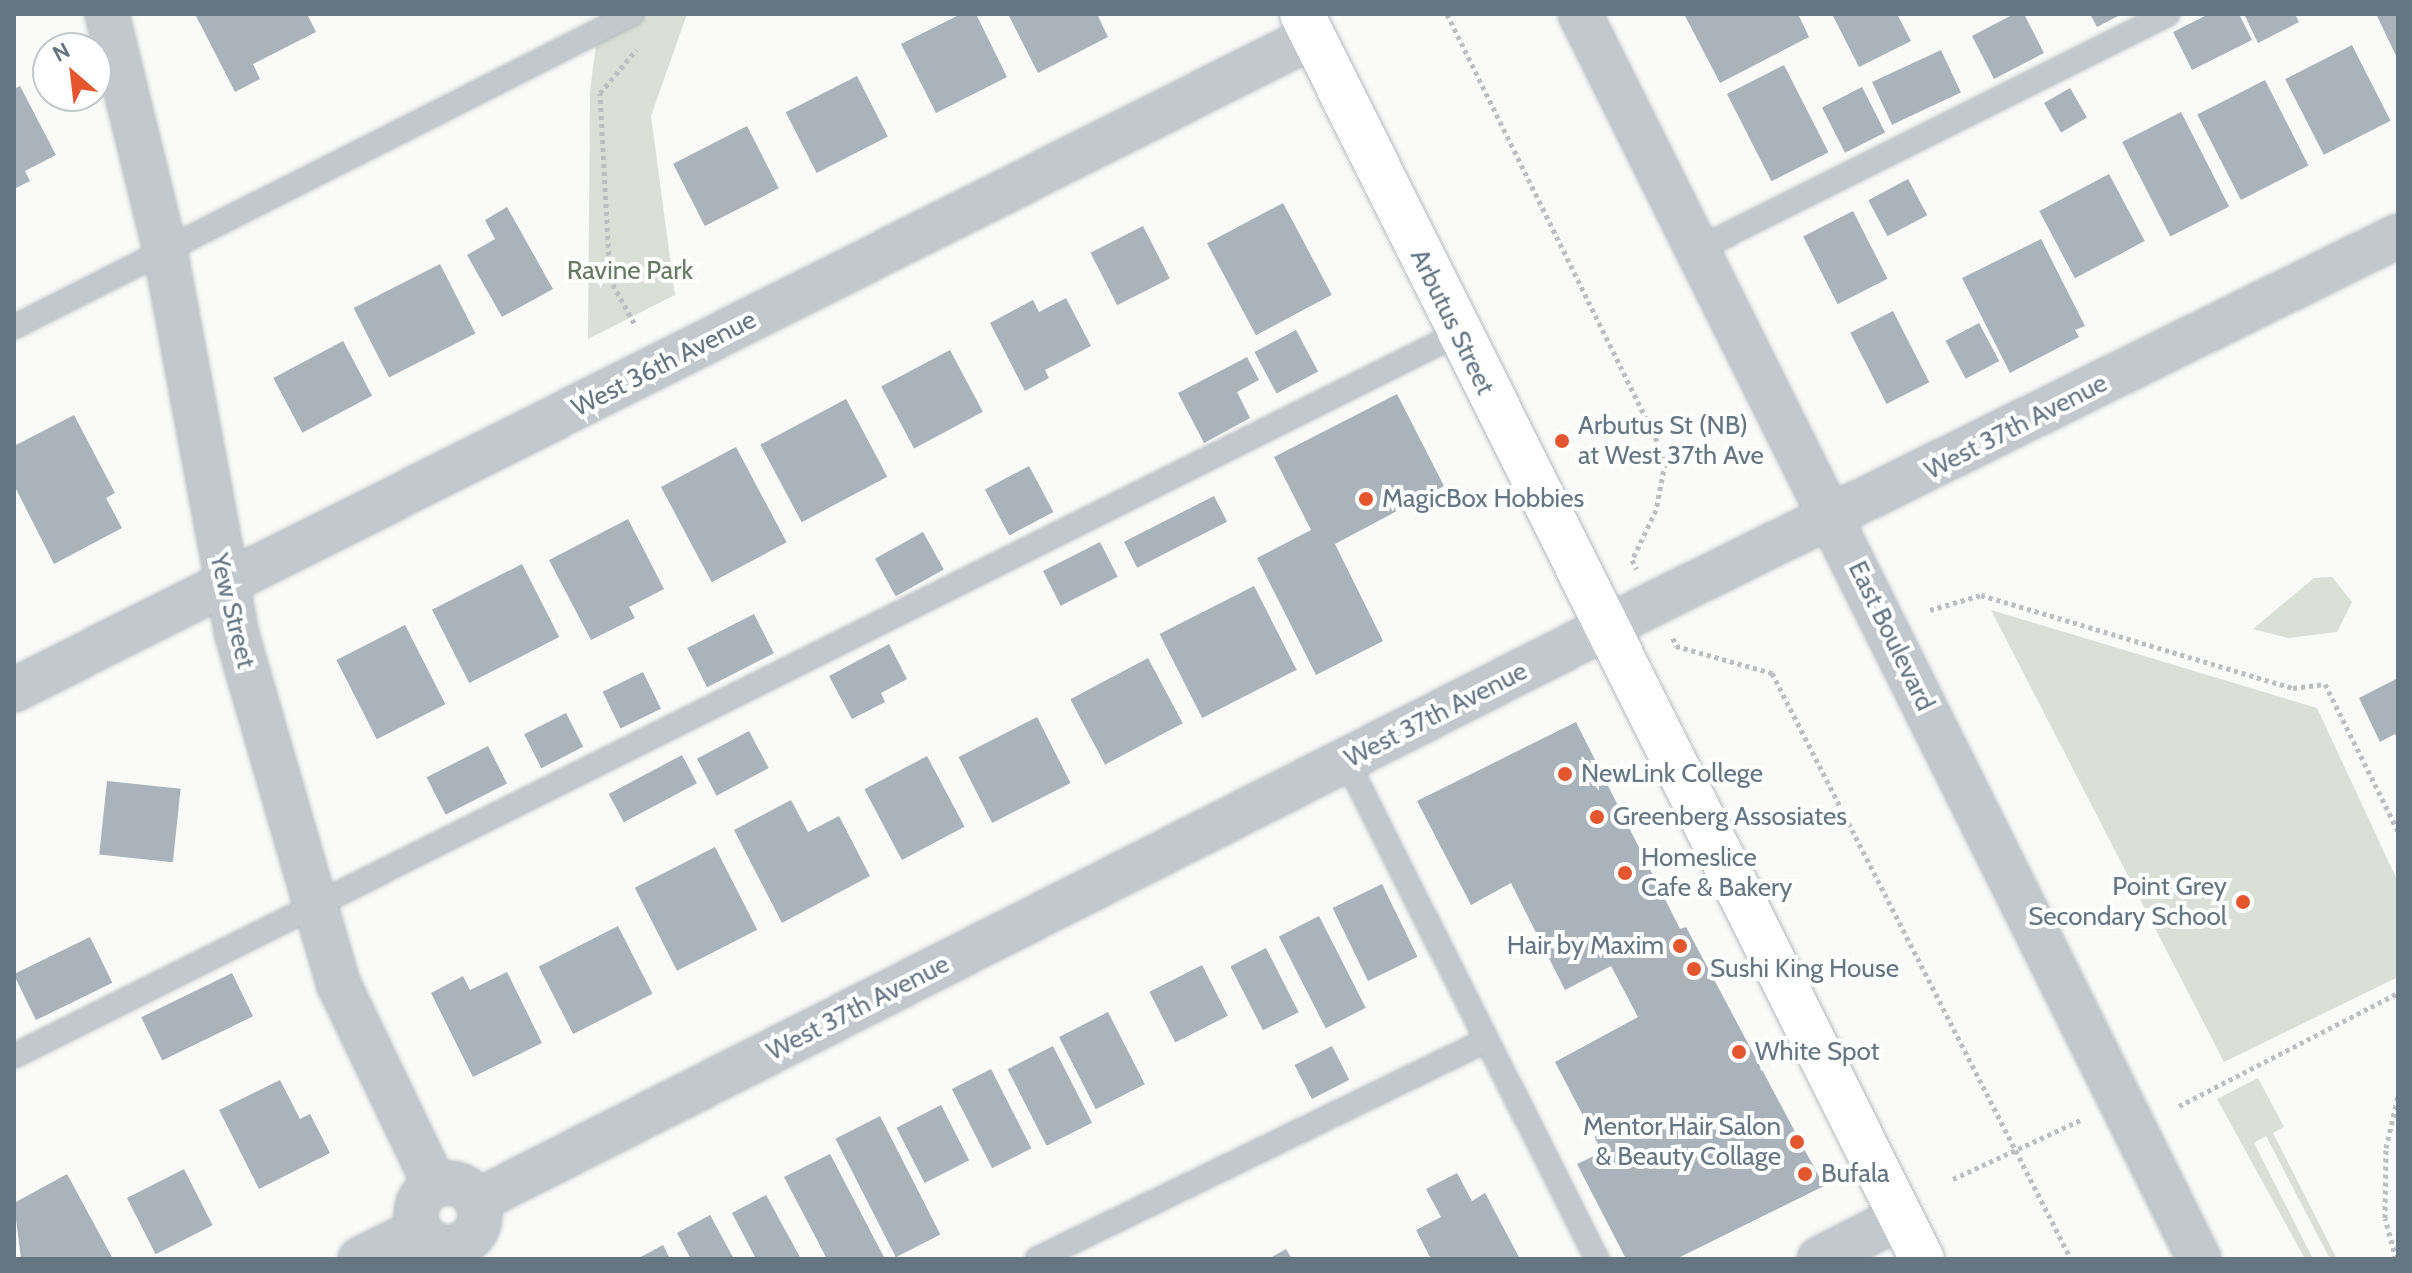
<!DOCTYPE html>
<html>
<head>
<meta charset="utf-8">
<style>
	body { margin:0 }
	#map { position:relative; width:2412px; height:1273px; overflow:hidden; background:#fafaf8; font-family:Cabin,sans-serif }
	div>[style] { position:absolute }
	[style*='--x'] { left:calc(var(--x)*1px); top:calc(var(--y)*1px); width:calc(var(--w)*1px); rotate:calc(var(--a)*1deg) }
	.green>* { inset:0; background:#dadfd7 }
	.building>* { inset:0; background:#aab3b9; transform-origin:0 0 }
	.path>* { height:5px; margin-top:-2.5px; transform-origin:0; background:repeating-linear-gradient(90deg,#bbbfc2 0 4px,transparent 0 8px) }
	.roads { filter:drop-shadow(0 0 2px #b3babf) drop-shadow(0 0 2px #b3babf) }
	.service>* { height:22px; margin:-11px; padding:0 11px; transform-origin:11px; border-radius:11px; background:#c3c8cc }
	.minor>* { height:42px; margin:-21px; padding:0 21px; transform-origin:21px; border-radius:21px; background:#c3c8cc }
	.minor>.ring { margin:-21px; padding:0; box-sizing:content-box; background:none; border:42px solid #c3c8cc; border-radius:50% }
	.secondary>* { height:44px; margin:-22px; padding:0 22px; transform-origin:22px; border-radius:22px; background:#fff }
	.dots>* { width:22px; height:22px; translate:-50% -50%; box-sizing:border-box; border:4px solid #fff; border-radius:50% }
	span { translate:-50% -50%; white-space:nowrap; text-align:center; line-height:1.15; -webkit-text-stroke:8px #fff; paint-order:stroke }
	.park-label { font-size:26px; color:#687a64 }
	.street-label { font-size:26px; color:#657683 }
	.poi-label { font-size:26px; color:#657683 }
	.left { translate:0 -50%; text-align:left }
	.right { translate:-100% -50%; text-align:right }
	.frame { position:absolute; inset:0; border:16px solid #657683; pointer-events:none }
	.north { position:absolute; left:32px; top:32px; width:80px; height:80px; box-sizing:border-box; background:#fff; border:2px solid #c1c8cd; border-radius:50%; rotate:332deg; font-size:22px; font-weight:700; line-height:32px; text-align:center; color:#657683 }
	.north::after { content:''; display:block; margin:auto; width:28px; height:36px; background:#e4572e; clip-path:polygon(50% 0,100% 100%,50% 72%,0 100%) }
</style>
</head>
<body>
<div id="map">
	<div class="green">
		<div style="clip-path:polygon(600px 14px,687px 14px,651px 116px,675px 295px,588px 339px,590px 91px)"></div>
		<div style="clip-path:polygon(2332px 577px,2352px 602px,2337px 632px,2288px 638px,2253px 629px,2314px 578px)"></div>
		<div style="clip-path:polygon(1991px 610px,2317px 708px,2398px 882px,2398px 977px,2224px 1062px)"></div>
		<div style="clip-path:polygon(2258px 1078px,2284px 1127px,2273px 1133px,2337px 1259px,2330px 1259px,2266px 1136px,2254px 1143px,2313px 1259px,2305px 1259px,2217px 1099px)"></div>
	</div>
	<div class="building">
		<div style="clip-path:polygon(195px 14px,307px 14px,316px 32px,253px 64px,260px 79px,235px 92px)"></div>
		<div style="clip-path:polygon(961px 14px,976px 14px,1007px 77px,936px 113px,901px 44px)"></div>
		<div style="clip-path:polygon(1008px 14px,1097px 14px,1108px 37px,1038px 73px)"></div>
		<div style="clip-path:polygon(1684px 14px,1798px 14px,1809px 37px,1720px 83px)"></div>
		<div style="clip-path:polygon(1832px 14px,1897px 14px,1911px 41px,1859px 67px)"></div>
		<div style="clip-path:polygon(2014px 14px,2024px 14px,2044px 53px,1994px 79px,1972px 36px)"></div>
		<div style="clip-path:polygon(2090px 14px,2122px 14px,2097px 27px)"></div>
		<div style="clip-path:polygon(2209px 14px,2239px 14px,2252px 40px,2192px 70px,2173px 32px)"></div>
		<div style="clip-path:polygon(2244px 14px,2295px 14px,2299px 22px,2258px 43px)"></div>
		<div style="clip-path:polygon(2376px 14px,2398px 14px,2398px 60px)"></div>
		<div style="left:2352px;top:45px;width:85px;height:75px;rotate:63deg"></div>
		<div style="left:1941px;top:50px;width:47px;height:76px;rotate:65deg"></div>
		<div style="left:1784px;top:65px;width:98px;height:64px;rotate:63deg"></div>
		<div style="left:857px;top:76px;width:68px;height:80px;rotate:63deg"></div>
		<div style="left:2265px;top:80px;width:96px;height:76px;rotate:63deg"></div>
		<div style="clip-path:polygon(20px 86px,56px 155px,25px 171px,30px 181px,14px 189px,14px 89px)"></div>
		<div style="left:1862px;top:87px;width:51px;height:45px;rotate:63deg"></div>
		<div style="left:2070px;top:88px;width:34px;height:30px;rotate:60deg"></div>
		<div style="left:2181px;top:112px;width:106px;height:66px;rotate:63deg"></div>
		<div style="left:747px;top:126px;width:70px;height:83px;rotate:63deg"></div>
		<div style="left:2109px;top:174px;width:76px;height:79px;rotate:62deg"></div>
		<div style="left:1908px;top:179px;width:41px;height:45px;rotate:62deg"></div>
		<div style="left:1283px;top:203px;width:104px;height:86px;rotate:62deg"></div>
		<div style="clip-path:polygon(507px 207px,553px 289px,502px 317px,467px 255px,495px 239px,485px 220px)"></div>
		<div style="left:1853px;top:211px;width:76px;height:56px;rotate:63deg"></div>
		<div style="left:1143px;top:226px;width:59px;height:59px;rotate:63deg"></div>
		<div style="clip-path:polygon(2041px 239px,2085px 326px,2075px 330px,2079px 337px,2010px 373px,1962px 278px)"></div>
		<div style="left:440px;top:264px;width:78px;height:97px;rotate:63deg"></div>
		<div style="clip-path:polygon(1066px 298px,1091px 346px,1045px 370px,1049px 378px,1025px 391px,990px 323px,1033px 300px,1039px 312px)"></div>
		<div style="left:1893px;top:311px;width:80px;height:48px;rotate:63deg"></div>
		<div style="left:1979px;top:323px;width:43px;height:38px;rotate:62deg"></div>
		<div style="left:1296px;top:330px;width:47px;height:47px;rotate:62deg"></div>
		<div style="left:343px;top:341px;width:62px;height:79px;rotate:62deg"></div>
		<div style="left:950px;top:350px;width:70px;height:78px;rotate:62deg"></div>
		<div style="clip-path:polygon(1247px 357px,1259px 380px,1237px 392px,1250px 418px,1204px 443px,1178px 393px)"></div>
		<div style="clip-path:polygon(1397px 394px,1444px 486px,1335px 544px,1383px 641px,1316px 675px,1257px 558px,1311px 530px,1274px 457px)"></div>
		<div style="left:846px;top:399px;width:88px;height:97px;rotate:62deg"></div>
		<div style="clip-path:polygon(74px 415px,115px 493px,106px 498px,122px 528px,54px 564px,14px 485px,14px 446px)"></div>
		<div style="left:736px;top:447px;width:108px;height:85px;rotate:62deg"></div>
		<div style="left:1029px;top:466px;width:52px;height:50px;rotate:62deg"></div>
		<div style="left:1214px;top:496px;width:29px;height:101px;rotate:63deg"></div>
		<div style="clip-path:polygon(628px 519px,664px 589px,629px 607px,635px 618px,591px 640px,549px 560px)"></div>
		<div style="left:923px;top:532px;width:43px;height:55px;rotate:61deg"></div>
		<div style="left:1100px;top:542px;width:39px;height:64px;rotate:63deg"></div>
		<div style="left:522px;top:564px;width:82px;height:101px;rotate:63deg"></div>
		<div style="left:1254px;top:586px;width:94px;height:106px;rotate:63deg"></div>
		<div style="left:754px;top:614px;width:44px;height:75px;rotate:63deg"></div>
		<div style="left:405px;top:625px;width:89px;height:77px;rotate:63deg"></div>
		<div style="clip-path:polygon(889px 644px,907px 679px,881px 693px,885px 702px,852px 719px,829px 676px)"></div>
		<div style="left:1148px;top:658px;width:74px;height:88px;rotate:62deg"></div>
		<div style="left:643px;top:672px;width:41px;height:45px;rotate:64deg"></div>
		<div style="clip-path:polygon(2398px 678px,2398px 740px,2395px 734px,2380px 742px,2359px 698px)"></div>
		<div style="left:566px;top:713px;width:38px;height:47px;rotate:63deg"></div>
		<div style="left:1037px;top:717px;width:74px;height:88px;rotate:63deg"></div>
		<div style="clip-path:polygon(1576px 722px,1680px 929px,1686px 927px,1824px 1186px,1676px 1259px,1626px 1259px,1577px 1164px,1602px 1152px,1555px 1062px,1638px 1017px,1611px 966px,1565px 990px,1511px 883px,1471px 905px,1417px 801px)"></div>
		<div style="left:749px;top:731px;width:42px;height:59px;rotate:62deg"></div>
		<div style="left:488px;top:746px;width:42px;height:69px;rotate:63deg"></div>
		<div style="left:682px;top:755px;width:32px;height:83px;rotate:62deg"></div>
		<div style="left:927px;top:756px;width:80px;height:71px;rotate:62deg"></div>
		<div style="left:107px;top:781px;width:74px;height:74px;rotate:6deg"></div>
		<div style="clip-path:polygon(791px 800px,808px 832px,839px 816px,870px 876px,782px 923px,734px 830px)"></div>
		<div style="left:715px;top:847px;width:93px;height:90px;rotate:63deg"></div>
		<div style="left:1382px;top:884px;width:81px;height:55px;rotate:64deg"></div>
		<div style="left:1319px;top:916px;width:103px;height:45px;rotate:63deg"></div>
		<div style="left:618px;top:926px;width:76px;height:89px;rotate:63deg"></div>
		<div style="left:90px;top:937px;width:51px;height:85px;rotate:64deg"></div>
		<div style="left:1266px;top:948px;width:72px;height:40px;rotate:63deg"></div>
		<div style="left:1202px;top:965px;width:57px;height:59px;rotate:63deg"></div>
		<div style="clip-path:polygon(507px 972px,542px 1043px,473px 1077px,431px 993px,463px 976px,470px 990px)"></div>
		<div style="left:232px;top:973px;width:48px;height:101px;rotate:64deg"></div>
		<div style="left:1108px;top:1012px;width:81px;height:55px;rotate:63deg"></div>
		<div style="left:1053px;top:1046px;width:86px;height:51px;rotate:63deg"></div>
		<div style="left:1332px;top:1046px;width:38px;height:42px;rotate:63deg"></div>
		<div style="left:991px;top:1069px;width:89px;height:44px;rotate:63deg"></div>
		<div style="clip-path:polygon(280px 1080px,300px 1119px,310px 1114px,330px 1153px,259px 1189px,219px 1110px)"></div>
		<div style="left:941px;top:1105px;width:62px;height:50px;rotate:63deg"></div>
		<div style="left:880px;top:1116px;width:133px;height:50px;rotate:63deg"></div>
		<div style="clip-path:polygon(830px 1154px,885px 1259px,827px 1259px,784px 1177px)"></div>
		<div style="left:184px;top:1169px;width:63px;height:64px;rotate:63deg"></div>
		<div style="clip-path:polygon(1457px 1173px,1472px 1201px,1485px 1193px,1520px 1259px,1431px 1259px,1416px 1230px,1441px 1217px,1426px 1189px)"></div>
		<div style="clip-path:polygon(67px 1174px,113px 1259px,21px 1259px,14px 1203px)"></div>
		<div style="clip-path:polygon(766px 1195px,801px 1259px,756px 1259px,732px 1213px)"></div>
		<div style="clip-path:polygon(710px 1215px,734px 1259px,691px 1259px,677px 1233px)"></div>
		<div style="clip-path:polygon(663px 1245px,670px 1259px,637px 1259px)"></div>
		<div style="clip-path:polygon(1286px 1249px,1292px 1259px,1268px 1259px)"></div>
	</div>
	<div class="path">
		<div style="--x:1447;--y:14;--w:483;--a:63.8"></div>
		<div style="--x:1660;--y:447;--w:17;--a:73"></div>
		<div style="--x:1665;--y:463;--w:48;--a:100.8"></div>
		<div style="--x:1656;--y:510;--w:55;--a:115.6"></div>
		<div style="--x:1632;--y:560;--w:10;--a:61"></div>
		<div style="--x:634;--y:323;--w:50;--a:-118.6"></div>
		<div style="--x:610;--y:279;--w:186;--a:-93.1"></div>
		<div style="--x:600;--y:93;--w:57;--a:-49.9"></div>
		<div style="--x:1930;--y:610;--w:53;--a:-16.4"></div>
		<div style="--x:1981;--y:595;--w:326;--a:16.6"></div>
		<div style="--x:2293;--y:688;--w:32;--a:-7"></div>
		<div style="--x:2325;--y:684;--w:164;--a:63.6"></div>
		<div style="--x:1673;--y:638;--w:9;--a:69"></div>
		<div style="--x:1676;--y:646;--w:100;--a:15.7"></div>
		<div style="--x:1772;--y:673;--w:658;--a:62.97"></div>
		<div style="--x:2179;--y:1106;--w:246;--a:-27.3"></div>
		<div style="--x:1953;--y:1179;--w:143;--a:-24.8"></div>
		<div style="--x:2396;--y:1259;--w:42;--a:-105"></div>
		<div style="--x:2385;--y:1218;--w:70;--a:-89.2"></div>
		<div style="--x:2386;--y:1148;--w:53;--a:-77"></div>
	</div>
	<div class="roads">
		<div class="service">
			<div style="--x:1701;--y:248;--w:522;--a:-26.61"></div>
			<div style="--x:14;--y:327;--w:693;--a:-26.86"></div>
			<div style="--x:1346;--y:760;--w:559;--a:63.3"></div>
			<div style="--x:14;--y:1056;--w:1614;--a:-26.57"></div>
			<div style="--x:1037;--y:1259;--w:500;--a:-25.95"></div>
		</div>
		<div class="minor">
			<div style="--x:107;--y:14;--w:243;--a:76.2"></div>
			<div style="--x:165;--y:250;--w:392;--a:79.4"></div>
			<div style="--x:237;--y:635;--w:365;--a:73.8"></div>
			<div style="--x:339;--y:985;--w:222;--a:64.4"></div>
			<div style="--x:1580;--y:14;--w:1390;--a:63.56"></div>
			<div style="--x:14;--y:690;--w:1455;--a:-26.71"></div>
			<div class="ring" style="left:416px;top:1183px;width:22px;height:22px"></div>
			<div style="--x:477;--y:1201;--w:1321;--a:-26.91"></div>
			<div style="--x:1655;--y:603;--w:829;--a:-26.29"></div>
			<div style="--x:360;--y:1259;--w:66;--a:-26.2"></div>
			<div style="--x:1819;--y:1259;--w:92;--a:-27.1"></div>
		</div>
		<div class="secondary">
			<div style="--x:1302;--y:14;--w:1391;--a:63.53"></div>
		</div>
	</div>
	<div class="dots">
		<div style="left:1562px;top:441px;background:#e4572e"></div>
		<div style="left:1366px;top:499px;background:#e4572e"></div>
		<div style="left:1565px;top:774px;background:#e4572e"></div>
		<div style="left:1597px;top:817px;background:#e4572e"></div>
		<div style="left:1625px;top:873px;background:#e4572e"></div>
		<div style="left:2243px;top:902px;background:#e4572e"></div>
		<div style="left:1680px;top:946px;background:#e4572e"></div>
		<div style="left:1694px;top:969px;background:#e4572e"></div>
		<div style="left:1739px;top:1052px;background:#e4572e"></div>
		<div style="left:1797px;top:1142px;background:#e4572e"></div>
		<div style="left:1805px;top:1174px;background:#e4572e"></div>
	</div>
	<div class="park-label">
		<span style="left:630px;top:271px">Ravine Park</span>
	</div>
	<div class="street-label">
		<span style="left:1452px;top:322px;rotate:64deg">Arbutus Street</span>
		<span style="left:664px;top:364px;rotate:-27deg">West 36th Avenue</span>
		<span style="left:2016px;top:427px;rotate:-27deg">West 37th Avenue</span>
		<span style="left:232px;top:611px;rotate:76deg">Yew Street</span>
		<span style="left:1891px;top:636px;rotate:64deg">East Boulevard</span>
		<span style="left:1436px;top:715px;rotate:-27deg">West 37th Avenue</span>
		<span style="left:858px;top:1008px;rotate:-27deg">West 37th Avenue</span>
	</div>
	<div class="poi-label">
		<span class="left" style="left:1578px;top:441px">Arbutus St (NB)<br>at West 37th Ave</span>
		<span class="left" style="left:1382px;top:499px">MagicBox Hobbies</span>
		<span class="left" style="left:1581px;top:774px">NewLink College</span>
		<span class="left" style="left:1613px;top:817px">Greenberg Assosiates</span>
		<span class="left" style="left:1641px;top:873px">Homeslice<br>Cafe &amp; Bakery</span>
		<span class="right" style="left:2227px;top:902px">Point Grey<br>Secondary School</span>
		<span class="right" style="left:1664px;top:946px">Hair by Maxim</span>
		<span class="left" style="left:1710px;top:969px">Sushi King House</span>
		<span class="left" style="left:1755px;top:1052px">White Spot</span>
		<span class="right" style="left:1781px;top:1142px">Mentor Hair Salon<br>&amp; Beauty Collage</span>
		<span class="left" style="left:1821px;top:1174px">Bufala</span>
	</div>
	<div class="frame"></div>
	<div class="north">N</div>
</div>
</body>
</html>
